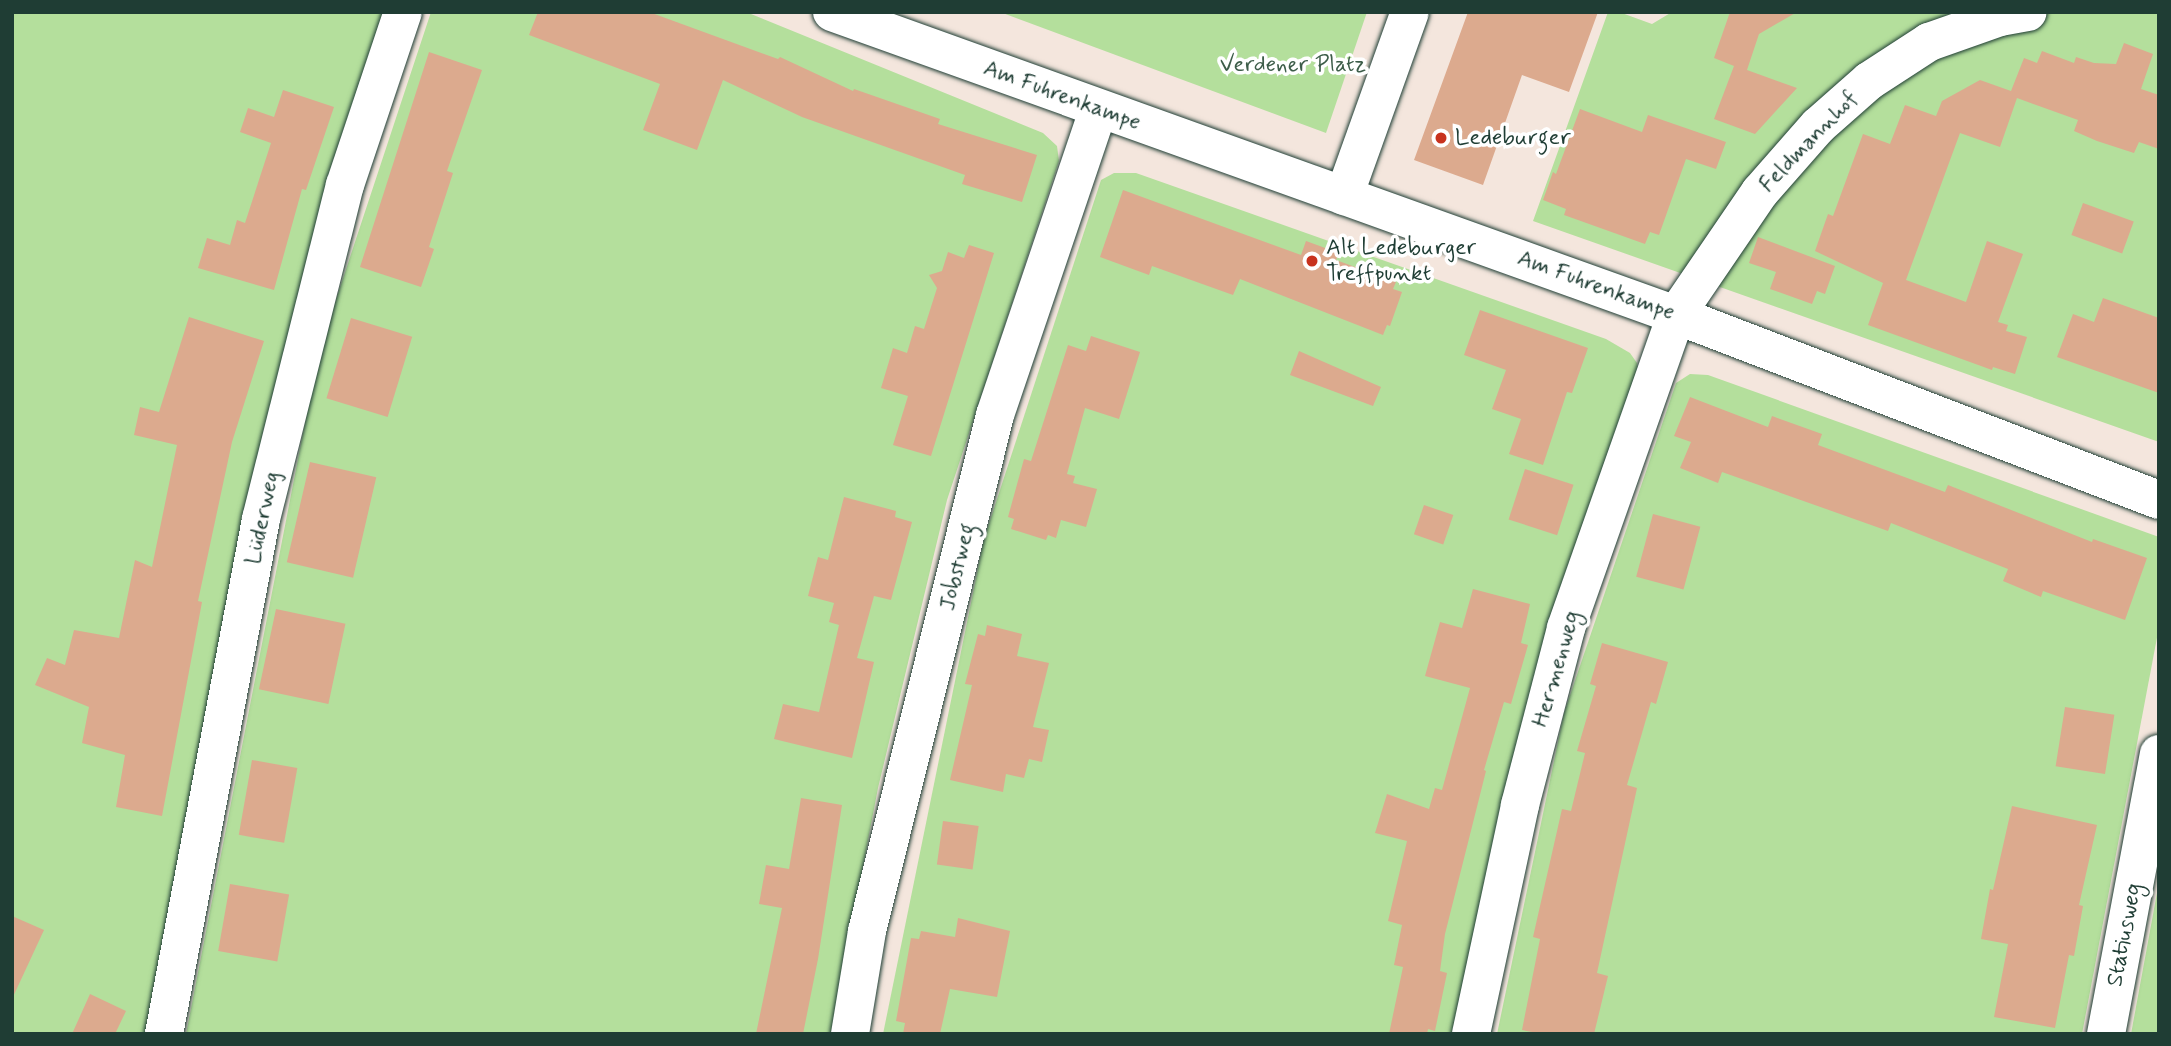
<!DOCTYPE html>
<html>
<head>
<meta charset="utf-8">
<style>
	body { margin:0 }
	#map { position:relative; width:2171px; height:1046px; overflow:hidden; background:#f4e6dd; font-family:Mynerve,sans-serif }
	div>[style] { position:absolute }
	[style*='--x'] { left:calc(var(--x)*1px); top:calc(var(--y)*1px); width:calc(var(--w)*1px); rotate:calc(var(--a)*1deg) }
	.green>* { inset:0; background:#b4df9c }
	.building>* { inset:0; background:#dcaa8e; transform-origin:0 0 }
	.roads { filter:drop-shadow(0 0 2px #1f3d34) drop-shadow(0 0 2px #1f3d34) }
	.minor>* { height:38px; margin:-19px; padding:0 19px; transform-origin:19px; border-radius:19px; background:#fff }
	.tertiary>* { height:38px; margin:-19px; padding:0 19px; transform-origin:19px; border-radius:19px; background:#fff }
	.dots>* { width:19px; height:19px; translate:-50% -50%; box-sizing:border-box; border:4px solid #fff; border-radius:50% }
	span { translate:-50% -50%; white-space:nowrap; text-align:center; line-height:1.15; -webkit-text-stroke:7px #fff; paint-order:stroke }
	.park-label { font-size:23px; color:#3d5d49 }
	.street-label { font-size:23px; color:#1f3d34 }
	.poi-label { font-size:23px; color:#1f3d34 }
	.left { translate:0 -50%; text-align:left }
	.frame { position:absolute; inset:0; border:14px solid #1f3d34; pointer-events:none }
</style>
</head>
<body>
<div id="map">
	<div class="green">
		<div style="clip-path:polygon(12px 12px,387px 12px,359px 90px,263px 432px,148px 1034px,12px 1034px)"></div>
		<div style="clip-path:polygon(431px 12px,746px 12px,1043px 133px,1057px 146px,1059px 161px,947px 500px,878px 788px,831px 1034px,186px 1034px,319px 351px)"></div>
		<div style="clip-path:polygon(1000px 12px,1367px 12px,1326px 133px)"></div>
		<div style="clip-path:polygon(1608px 12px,1619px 12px,1652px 24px,1672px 12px,2159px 12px,2159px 442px,1533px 221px)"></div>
		<div style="clip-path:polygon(1114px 173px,1136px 173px,1606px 339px,1630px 353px,1637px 363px,1639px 375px,1456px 1034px,883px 1034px,984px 539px,1101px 180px)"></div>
		<div style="clip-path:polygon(1690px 374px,1708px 375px,2159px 537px,2159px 627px,2082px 1034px,1497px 1034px,1564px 713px,1676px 383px)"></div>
		<div style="clip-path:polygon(2159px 882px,2159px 1034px,2131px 1034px)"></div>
	</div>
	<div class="building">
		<div style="clip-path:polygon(538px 12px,649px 12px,778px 59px,780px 57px,853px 91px,854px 89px,940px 119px,938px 124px,1037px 155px,1022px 202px,962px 184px,965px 175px,802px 117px,723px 80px,697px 150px,643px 130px,660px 84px,529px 35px)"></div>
		<div style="clip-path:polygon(1468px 12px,1598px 12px,1569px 92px,1522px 75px,1483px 185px,1414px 160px)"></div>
		<div style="clip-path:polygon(1730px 12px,1797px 12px,1759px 34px,1747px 70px,1797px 88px,1755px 134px,1714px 119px,1734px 66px,1714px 58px)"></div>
		<div style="clip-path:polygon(2124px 43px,2153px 54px,2141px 89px,2159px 95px,2159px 149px,2139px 142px,2134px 153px,2097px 141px,2074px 131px,2078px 120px,2017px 98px,2000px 147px,1960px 133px,1906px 280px,1966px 302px,1987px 241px,2023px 254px,1998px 322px,2008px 325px,2006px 331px,2027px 337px,2015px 374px,1993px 367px,1992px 370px,1868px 325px,1883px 283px,1815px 251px,1828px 214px,1833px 216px,1863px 134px,1890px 144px,1905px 105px,1936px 116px,1942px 101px,1980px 80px,2011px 91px,2024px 58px,2037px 63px,2042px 51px,2074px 63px,2076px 57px,2094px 63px,2116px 64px)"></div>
		<div style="clip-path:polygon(429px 52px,482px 70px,447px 171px,453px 173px,429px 247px,434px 249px,421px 287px,360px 267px)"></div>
		<div style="clip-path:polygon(283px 90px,334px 107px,306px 190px,302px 189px,274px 290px,198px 268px,207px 238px,230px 245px,237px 220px,245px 223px,271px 143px,240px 132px,248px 108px,274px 117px)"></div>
		<div style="clip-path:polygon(1580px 109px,1642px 132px,1648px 115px,1726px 142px,1716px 169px,1686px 159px,1659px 235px,1650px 232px,1645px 244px,1564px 215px,1566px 209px,1543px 200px,1553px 172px,1556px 174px)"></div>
		<div style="clip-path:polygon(1123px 190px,1301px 255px,1306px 241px,1339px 253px,1336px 260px,1396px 282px,1393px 289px,1402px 292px,1390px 326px,1387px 325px,1383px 335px,1240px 279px,1233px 295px,1152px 266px,1149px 275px,1100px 257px)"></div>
		<div style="left:2083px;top:203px;width:54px;height:34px;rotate:20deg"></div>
		<div style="clip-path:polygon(1758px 237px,1835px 266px,1825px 294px,1817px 291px,1812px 304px,1770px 289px,1776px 272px,1749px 263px)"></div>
		<div style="clip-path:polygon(969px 245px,994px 253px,931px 456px,893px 445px,908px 396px,881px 388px,893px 348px,907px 353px,915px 326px,924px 329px,937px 288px,929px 275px,942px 271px,948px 252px,964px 258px)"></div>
		<div style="clip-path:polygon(2103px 298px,2159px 318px,2159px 393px,2057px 357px,2073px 314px,2094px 322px)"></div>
		<div style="clip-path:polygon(1480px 310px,1588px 348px,1572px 393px,1567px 392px,1543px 465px,1509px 454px,1521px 419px,1492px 409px,1506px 370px,1464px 355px)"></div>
		<div style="clip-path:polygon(189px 317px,264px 341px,232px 442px,198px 601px,202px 602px,162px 816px,116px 807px,125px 755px,82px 743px,89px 707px,35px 685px,47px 658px,65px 665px,74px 630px,119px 638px,135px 560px,152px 567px,177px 445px,134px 435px,140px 407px,159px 412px)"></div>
		<div style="left:351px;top:318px;width:64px;height:84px;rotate:17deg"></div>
		<div style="clip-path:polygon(1091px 336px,1140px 352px,1119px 419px,1085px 408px,1067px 474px,1075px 476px,1073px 483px,1097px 489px,1086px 527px,1061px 520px,1056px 538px,1048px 535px,1046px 540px,1011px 529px,1014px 519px,1008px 517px,1024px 459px,1031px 461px,1068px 345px,1086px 351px)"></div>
		<div style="clip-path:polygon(1299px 351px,1381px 387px,1373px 406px,1290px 375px)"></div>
		<div style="clip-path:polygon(1690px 397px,1768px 427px,1772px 416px,1822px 434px,1818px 445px,1945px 492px,1948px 485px,2092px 542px,2093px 539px,2147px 558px,2125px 620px,2043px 591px,2041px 597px,2003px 581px,2008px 569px,1891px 523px,1888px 531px,1722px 472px,1718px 483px,1680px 468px,1691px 442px,1674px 436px)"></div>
		<div style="left:310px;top:462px;width:68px;height:103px;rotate:13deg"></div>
		<div style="left:1525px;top:469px;width:51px;height:53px;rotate:18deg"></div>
		<div style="clip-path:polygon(844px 497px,896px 511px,895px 517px,912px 522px,891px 600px,874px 596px,857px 658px,874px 662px,852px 758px,774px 739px,783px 704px,819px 712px,839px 625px,829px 622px,834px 603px,808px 596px,818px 557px,828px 560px)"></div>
		<div style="left:1424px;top:505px;width:31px;height:31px;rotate:19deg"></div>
		<div style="left:1653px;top:514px;width:49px;height:65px;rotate:15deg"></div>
		<div style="clip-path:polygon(1473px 589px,1530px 604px,1521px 643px,1528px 645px,1511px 704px,1504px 702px,1484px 770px,1486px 771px,1445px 934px,1440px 971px,1447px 973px,1435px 1031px,1428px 1029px,1427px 1034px,1389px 1034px,1403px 967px,1394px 965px,1402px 925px,1388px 921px,1407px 841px,1375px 833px,1387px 794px,1429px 809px,1435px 788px,1442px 790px,1470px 688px,1425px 676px,1440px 622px,1462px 628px)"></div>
		<div style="left:276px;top:609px;width:71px;height:82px;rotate:12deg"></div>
		<div style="clip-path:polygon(987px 625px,1022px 634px,1017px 656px,1049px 663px,1033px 727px,1049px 730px,1042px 762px,1029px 759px,1024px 778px,1006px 774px,1003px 792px,950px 780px,972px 685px,965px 684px,978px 634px,985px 636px)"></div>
		<div style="clip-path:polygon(1602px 643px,1668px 662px,1656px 704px,1651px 702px,1627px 785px,1637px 788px,1597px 973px,1608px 976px,1594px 1034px,1543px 1034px,1522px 1030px,1540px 939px,1533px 937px,1562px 809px,1571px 811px,1585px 753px,1577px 751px,1596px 686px,1590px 684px)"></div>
		<div style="left:2065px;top:707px;width:50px;height:60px;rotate:9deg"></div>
		<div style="left:252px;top:760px;width:46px;height:76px;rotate:10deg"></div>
		<div style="clip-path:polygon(801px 798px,842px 805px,818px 959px,803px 1034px,756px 1034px,782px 908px,759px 904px,766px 865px,789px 869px)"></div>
		<div style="clip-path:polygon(2012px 806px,2097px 825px,2079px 905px,2083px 906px,2074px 956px,2069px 955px,2055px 1028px,1994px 1017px,2008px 944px,1981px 939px,1990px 889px,1993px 890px)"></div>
		<div style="left:943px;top:821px;width:36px;height:44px;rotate:8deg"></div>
		<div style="left:230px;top:884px;width:60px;height:68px;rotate:10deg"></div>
		<div style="clip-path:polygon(12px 916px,44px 930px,12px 999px)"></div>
		<div style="clip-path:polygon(958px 918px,1010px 931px,997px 997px,950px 989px,940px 1034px,903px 1034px,905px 1023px,896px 1021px,911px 938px,919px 939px,921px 931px,955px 937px)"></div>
		<div style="clip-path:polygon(90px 994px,126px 1011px,115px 1034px,72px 1034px)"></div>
	</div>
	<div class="roads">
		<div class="minor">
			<div style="--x:1344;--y:196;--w:195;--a:-70.3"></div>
			<div style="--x:164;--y:1034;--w:524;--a:-79.33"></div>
			<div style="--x:261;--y:519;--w:344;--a:-75.9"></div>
			<div style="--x:345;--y:185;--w:182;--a:-71.5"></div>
			<div style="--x:850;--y:1034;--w:104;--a:-80.6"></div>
			<div style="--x:867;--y:931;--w:532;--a:-76.07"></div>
			<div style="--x:995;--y:415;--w:322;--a:-71.3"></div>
			<div style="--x:1471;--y:1034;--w:234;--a:-77.9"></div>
			<div style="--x:1520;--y:805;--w:183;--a:-75.4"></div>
			<div style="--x:1566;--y:628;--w:332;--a:-70.6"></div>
			<div style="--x:1676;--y:315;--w:149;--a:-55.7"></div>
			<div style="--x:1760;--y:192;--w:88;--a:-48.7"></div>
			<div style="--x:1818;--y:126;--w:68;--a:-41.4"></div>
			<div style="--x:1869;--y:81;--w:72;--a:-33"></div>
			<div style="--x:1929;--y:42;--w:75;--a:-19.4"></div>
			<div style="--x:2000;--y:17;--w:28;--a:-10"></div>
			<div style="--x:2106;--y:1034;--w:285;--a:-79.3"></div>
		</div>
		<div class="tertiary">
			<div style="--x:832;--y:12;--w:897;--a:19.75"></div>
			<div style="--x:1676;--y:315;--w:517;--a:20.96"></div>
		</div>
	</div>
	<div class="dots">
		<div style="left:1441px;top:138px;background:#c8321e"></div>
		<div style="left:1312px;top:261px;background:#c8321e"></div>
	</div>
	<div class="park-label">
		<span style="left:1293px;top:65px">Verdener Platz</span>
	</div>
	<div class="street-label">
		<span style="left:1062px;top:96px;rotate:20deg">Am Fuhrenkampe</span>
		<span style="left:1809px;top:142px;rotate:-46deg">Feldmannhof</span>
		<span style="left:1596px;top:286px;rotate:20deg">Am Fuhrenkampe</span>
		<span style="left:263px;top:518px;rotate:-78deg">Lüderweg</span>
		<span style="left:958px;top:567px;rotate:-76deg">Jobstweg</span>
		<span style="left:1557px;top:669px;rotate:-74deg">Hermenweg</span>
		<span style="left:2125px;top:935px;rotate:-79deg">Statiusweg</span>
	</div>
	<div class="poi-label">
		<span class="left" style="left:1455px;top:138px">Ledeburger</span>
		<span class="left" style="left:1326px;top:261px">Alt Ledeburger<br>Treffpunkt</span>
	</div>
	<div class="frame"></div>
</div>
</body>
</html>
